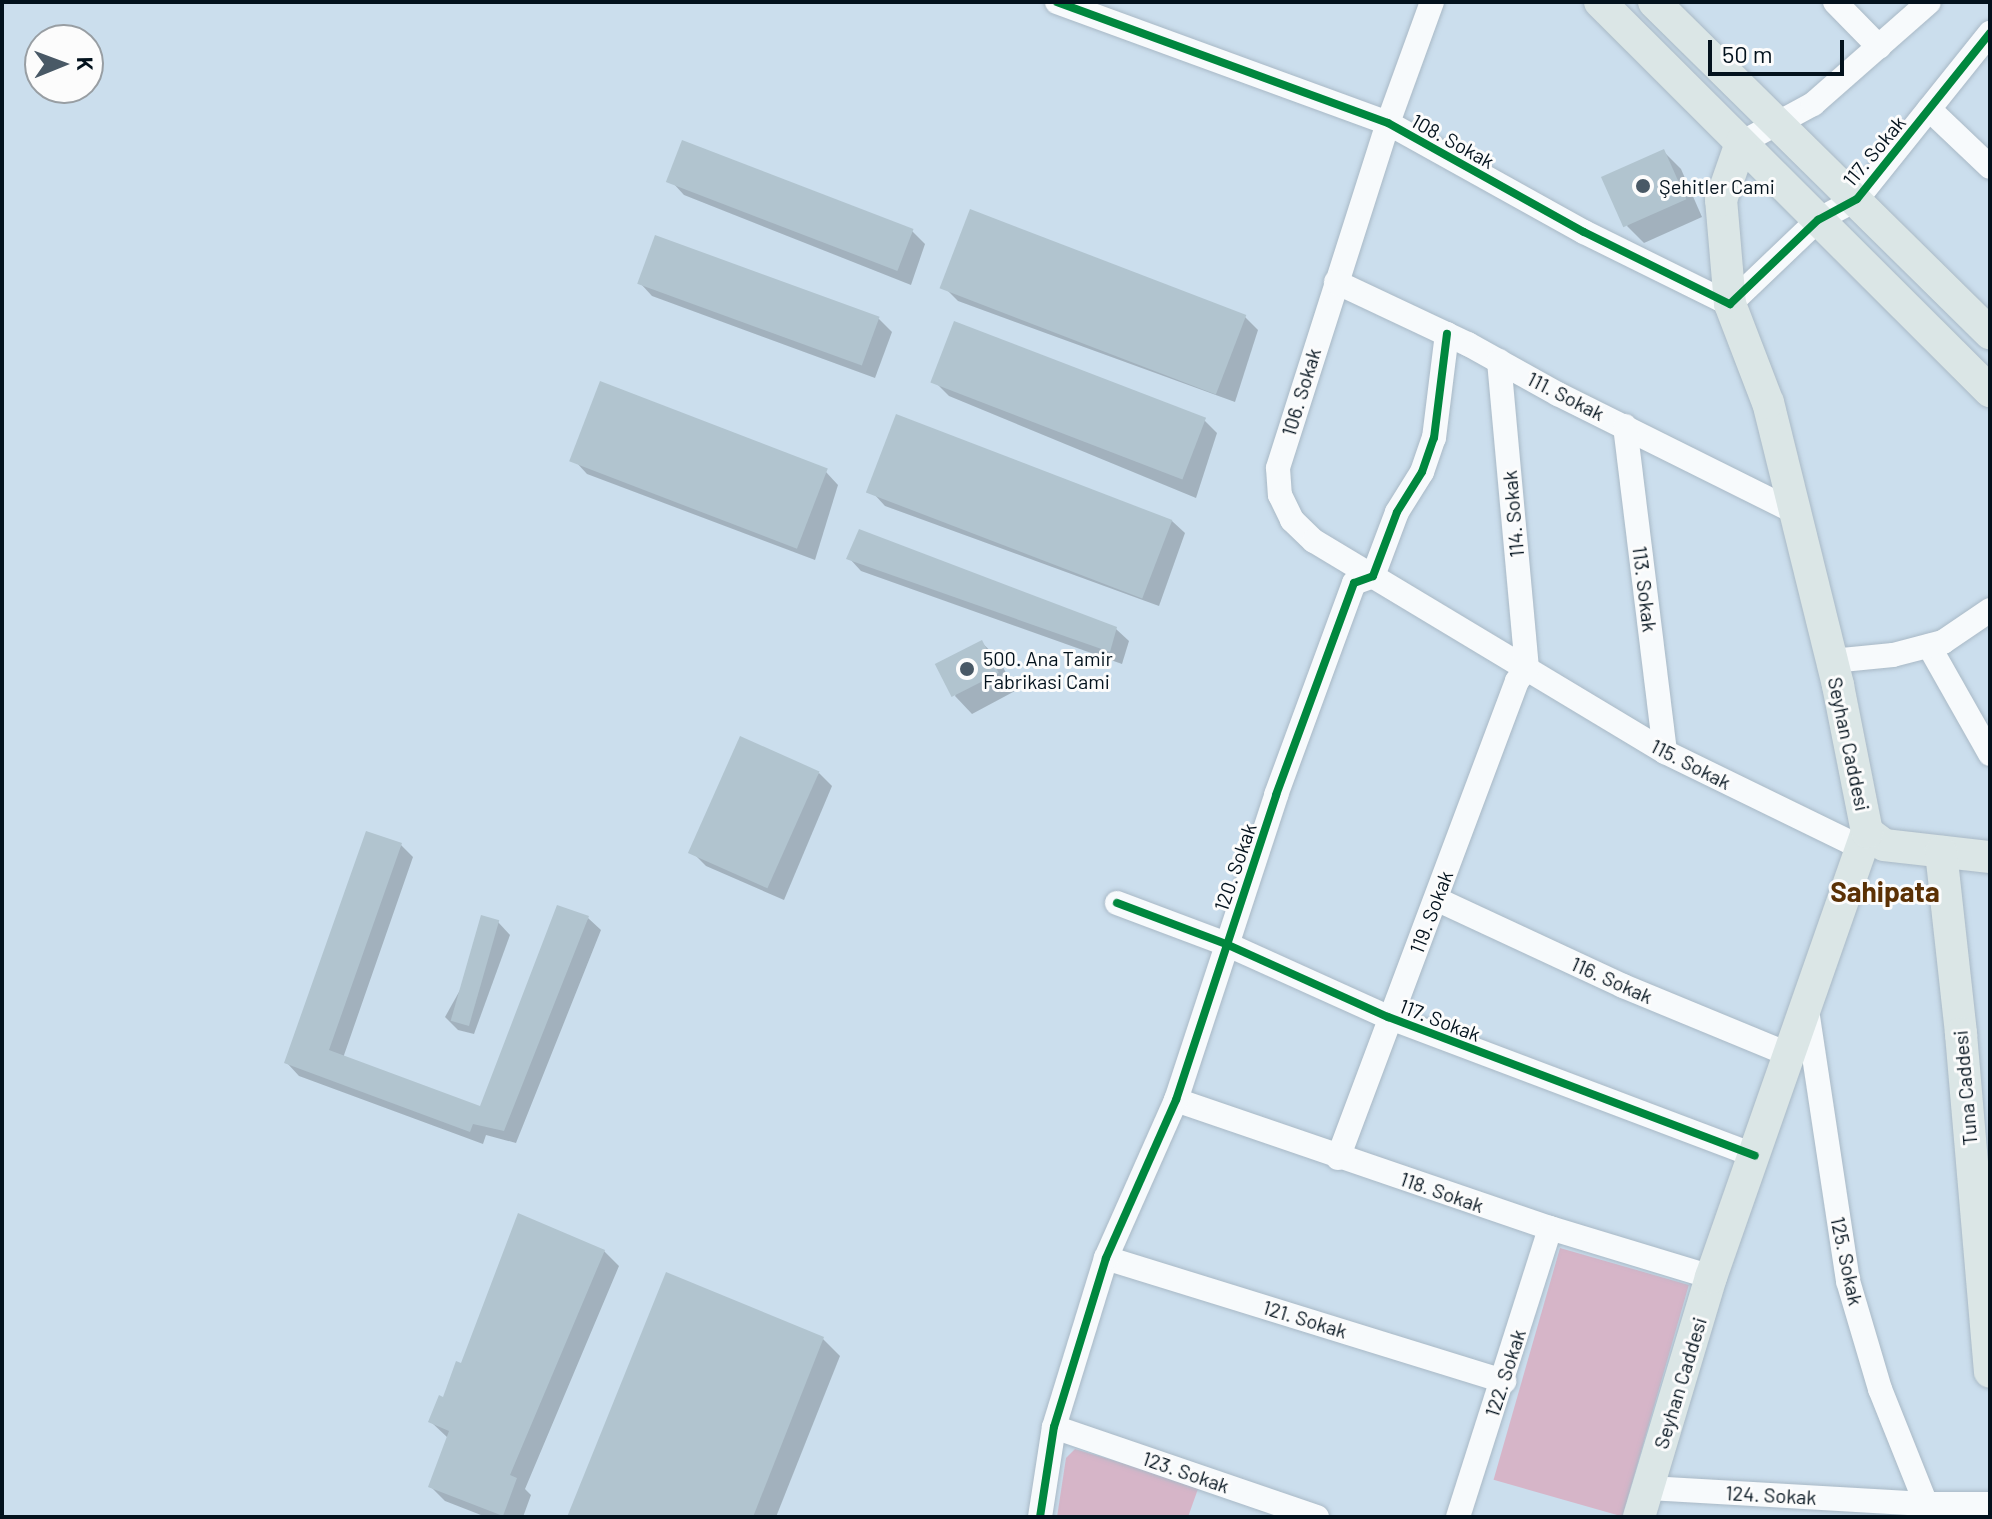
<!DOCTYPE html>
<html>
<head>
<meta charset="utf-8">
<style>
	body { margin:0 }
	#map { position:relative; width:1992px; height:1519px; overflow:hidden; background:#cbdeed; font-family:Barlow,sans-serif }
	div>[style] { position:absolute }
	[style*='--x'] { left:calc(var(--x)*1px); top:calc(var(--y)*1px); width:calc(var(--w)*1px); rotate:calc(var(--a)*1deg) }
	.green>* { inset:0; background:#d6b5c8; transform-origin:0 0 }
	.shadow>* { inset:0; background:#0003 }
	.building>* { inset:0; background:#b1c4cf; transform-origin:0 0 }
	.roads { filter:drop-shadow(0 0 2px #a9b9c6) drop-shadow(0 0 2px #a9b9c6) }
	.minor>* { height:24px; margin:-12px; padding:0 12px; transform-origin:12px; border-radius:12px; background:#f7fafc }
	.major>* { height:32px; margin:-16px; padding:0 16px; transform-origin:16px; border-radius:16px; background:#dbe6e6 }
	.cycleway>* { height:8px; margin:-4px; padding:0 4px; transform-origin:4px; border-radius:4px; background:#00873e }
	.dots>* { width:22px; height:22px; translate:-50% -50%; box-sizing:border-box; border:4px solid #fcfcfc; border-radius:50% }
	span { translate:-50% -50%; white-space:nowrap; text-align:center; line-height:1.15; -webkit-text-stroke:6px #fcfcfc; paint-order:stroke }
	.street-label { font-size:20px; color:#03121d }
	.poi-label { font-size:20px; color:#03121d }
	.left { translate:0 -50%; text-align:left }
	.district-label { font-size:28px; color:#5b3105; font-weight:700 }
	.frame { position:absolute; inset:0; border:4px solid #03121d; pointer-events:none }
	.north { position:absolute; left:24px; top:24px; width:80px; height:80px; box-sizing:border-box; background:#fcfcfc; border:2px solid #989ea3; border-radius:50%; rotate:89deg; font-size:22px; font-weight:700; line-height:32px; text-align:center; color:#03121d }
	.north::after { content:''; display:block; margin:auto; width:28px; height:36px; background:#495966; clip-path:polygon(50% 0,100% 100%,50% 72%,0 100%) }
	.scale { position:absolute; left:1708px; top:40px; width:136px; height:36px; box-sizing:border-box; border:4px solid #03121d; border-top:0; padding-left:10px; font-size:24px; line-height:28px; white-space:nowrap; color:#03121d; -webkit-text-stroke:6px #fcfcfc; paint-order:stroke }
</style>
</head>
<body>
<div id="map">
	<div class="green">
		<div style="left:1560px;top:1248px;width:134px;height:241px;rotate:16deg"></div>
		<div style="clip-path:polygon(1075px 1449px,1199px 1486px,1188px 1517px,1057px 1517px,1066px 1458px)"></div>
	</div>
	<div class="shadow">
		<div style="clip-path:polygon(1664px 152px,1681px 169px,1702px 217px,1644px 243px,1627px 226px)"></div>
		<div style="clip-path:polygon(672px 182px,912px 231px,925px 244px,911px 285px,684px 195px)"></div>
		<div style="clip-path:polygon(640px 283px,879px 319px,892px 332px,875px 378px,652px 296px)"></div>
		<div style="clip-path:polygon(945px 288px,1245px 317px,1258px 330px,1235px 402px,958px 301px)"></div>
		<div style="clip-path:polygon(936px 383px,1204px 420px,1217px 433px,1196px 498px,949px 396px)"></div>
		<div style="clip-path:polygon(575px 461px,826px 472px,838px 485px,815px 560px,587px 474px)"></div>
		<div style="clip-path:polygon(873px 493px,1172px 521px,1185px 533px,1159px 606px,885px 506px)"></div>
		<div style="clip-path:polygon(849px 558px,1116px 629px,1129px 641px,1122px 664px,861px 571px)"></div>
		<div style="clip-path:polygon(981px 642px,999px 659px,1015px 691px,972px 714px,955px 696px)"></div>
		<div style="clip-path:polygon(819px 773px,832px 786px,784px 900px,706px 866px,693px 853px)"></div>
		<div style="clip-path:polygon(401px 845px,413px 857px,343px 1058px,481px 1109px,588px 918px,601px 930px,516px 1143px,486px 1135px,483px 1144px,299px 1076px,287px 1063px)"></div>
		<div style="clip-path:polygon(498px 922px,510px 935px,474px 1034px,458px 1030px,445px 1017px)"></div>
		<div style="clip-path:polygon(604px 1251px,619px 1266px,525px 1489px,531px 1495px,523px 1517px,486px 1517px,445px 1501px,430px 1486px,448px 1438px,431px 1422px,462px 1366px)"></div>
		<div style="clip-path:polygon(823px 1339px,840px 1356px,776px 1517px,569px 1517px)"></div>
	</div>
	<div class="building">
		<div style="left:682px;top:140px;width:248px;height:45px;rotate:21deg"></div>
		<div style="left:1664px;top:149px;width:55px;height:69px;rotate:66deg"></div>
		<div style="left:970px;top:209px;width:296px;height:85px;rotate:21deg"></div>
		<div style="left:655px;top:235px;width:239px;height:52px;rotate:20deg"></div>
		<div style="left:954px;top:321px;width:270px;height:66px;rotate:21deg"></div>
		<div style="left:600px;top:381px;width:244px;height:86px;rotate:21deg"></div>
		<div style="left:896px;top:414px;width:296px;height:84px;rotate:21deg"></div>
		<div style="clip-path:polygon(859px 529px,1117px 627px,1110px 652px,846px 559px)"></div>
		<div style="left:982px;top:640px;width:37px;height:53px;rotate:63deg"></div>
		<div style="left:740px;top:736px;width:87px;height:128px;rotate:24deg"></div>
		<div style="clip-path:polygon(366px 831px,402px 843px,329px 1050px,480px 1106px,557px 905px,589px 916px,504px 1131px,473px 1124px,470px 1132px,284px 1063px)"></div>
		<div style="left:481px;top:915px;width:19px;height:110px;rotate:16deg"></div>
		<div style="clip-path:polygon(518px 1213px,605px 1250px,510px 1475px,517px 1478px,503px 1516px,428px 1487px,449px 1431px,428px 1422px,439px 1395px,443px 1397px,456px 1361px,461px 1363px)"></div>
		<div style="clip-path:polygon(666px 1272px,824px 1337px,753px 1517px,567px 1517px)"></div>
	</div>
	<div class="roads">
		<div class="minor">
			<div style="--x:1057;--y:2;--w:352;--a:20.1"></div>
			<div style="--x:1388;--y:123;--w:224;--a:29.1"></div>
			<div style="--x:1584;--y:232;--w:163;--a:26.3"></div>
			<div style="--x:1730;--y:304;--w:122;--a:-43.7"></div>
			<div style="--x:1818;--y:220;--w:44;--a:-28.3"></div>
			<div style="--x:1857;--y:199;--w:213;--a:-51.3"></div>
			<div style="--x:1432;--y:2;--w:129;--a:110"></div>
			<div style="--x:1388;--y:123;--w:362;--a:107.7"></div>
			<div style="--x:1278;--y:468;--w:27;--a:86"></div>
			<div style="--x:1280;--y:495;--w:28;--a:64"></div>
			<div style="--x:1292;--y:520;--w:30;--a:44"></div>
			<div style="--x:1314;--y:541;--w:410;--a:31"></div>
			<div style="--x:1665;--y:752;--w:219;--a:26"></div>
			<div style="--x:1835;--y:2;--w:63;--a:45.6"></div>
			<div style="--x:1929;--y:109;--w:84;--a:43.6"></div>
			<div style="--x:1741;--y:143;--w:82;--a:-28.4"></div>
			<div style="--x:1813;--y:104;--w:154;--a:-41.3"></div>
			<div style="--x:1336;--y:282;--w:146;--a:25.2"></div>
			<div style="--x:1468;--y:344;--w:103;--a:29.1"></div>
			<div style="--x:1558;--y:394;--w:265;--a:26.5"></div>
			<div style="--x:1499;--y:361;--w:308;--a:84.8"></div>
			<div style="--x:1625;--y:426;--w:328;--a:83"></div>
			<div style="--x:1929;--y:646;--w:124;--a:60.5"></div>
			<div style="--x:1832;--y:661;--w:61;--a:-5.6"></div>
			<div style="--x:1893;--y:655;--w:52;--a:-14.6"></div>
			<div style="--x:1943;--y:642;--w:57;--a:-34.2"></div>
			<div style="--x:1436;--y:899;--w:206;--a:24.9"></div>
			<div style="--x:1623;--y:986;--w:181;--a:22.4"></div>
			<div style="--x:1117;--y:903;--w:116;--a:20.6"></div>
			<div style="--x:1226;--y:944;--w:178;--a:24.3"></div>
			<div style="--x:1388;--y:1017;--w:392;--a:20.7"></div>
			<div style="--x:1807;--y:1010;--w:274;--a:81.4"></div>
			<div style="--x:1848;--y:1281;--w:113;--a:73.5"></div>
			<div style="--x:1880;--y:1389;--w:124;--a:68.2"></div>
			<div style="--x:1176;--y:1100;--w:395;--a:18.9"></div>
			<div style="--x:1550;--y:1228;--w:168;--a:16.9"></div>
			<div style="--x:1338;--y:1158;--w:509;--a:-69.43"></div>
			<div style="--x:1517;--y:681;--w:16;--a:-52"></div>
			<div style="--x:1106;--y:1258;--w:417;--a:17.2"></div>
			<div style="--x:1054;--y:1427;--w:278;--a:18.9"></div>
			<div style="--x:1649;--y:1488;--w:277;--a:3.3"></div>
			<div style="--x:1926;--y:1504;--w:64;--a:0"></div>
			<div style="--x:1040;--y:1517;--w:91;--a:-81.2"></div>
			<div style="--x:1054;--y:1427;--w:177;--a:-72.9"></div>
			<div style="--x:1106;--y:1258;--w:173;--a:-66.1"></div>
			<div style="--x:1176;--y:1100;--w:321;--a:-71.8"></div>
			<div style="--x:1276;--y:795;--w:226;--a:-69.8"></div>
			<div style="--x:1354;--y:583;--w:20;--a:-20"></div>
			<div style="--x:1373;--y:576;--w:68;--a:-69.4"></div>
			<div style="--x:1397;--y:512;--w:47;--a:-58"></div>
			<div style="--x:1422;--y:472;--w:36;--a:-71"></div>
			<div style="--x:1434;--y:438;--w:105;--a:-82.9"></div>
			<div style="--x:1458;--y:1517;--w:303;--a:-72.3"></div>
		</div>
		<div class="major">
			<div style="--x:1600;--y:2;--w:551;--a:44.93"></div>
			<div style="--x:1654;--y:2;--w:472;--a:44.6"></div>
			<div style="--x:1867;--y:832;--w:21;--a:37"></div>
			<div style="--x:1884;--y:845;--w:107;--a:6.5"></div>
			<div style="--x:1941;--y:852;--w:183;--a:83.7"></div>
			<div style="--x:1961;--y:1034;--w:339;--a:85.1"></div>
			<div style="--x:1639;--y:1517;--w:251;--a:-73.3"></div>
			<div style="--x:1711;--y:1277;--w:472;--a:-70.7"></div>
			<div style="--x:1867;--y:832;--w:150;--a:-101.2"></div>
			<div style="--x:1838;--y:685;--w:291;--a:-103.9"></div>
			<div style="--x:1768;--y:403;--w:106;--a:-111"></div>
			<div style="--x:1730;--y:304;--w:104;--a:-94.9"></div>
			<div style="--x:1721;--y:200;--w:60;--a:-70.7"></div>
		</div>
	</div>
	<div class="cycleway">
		<div style="--x:1057;--y:2;--w:352;--a:20.1"></div>
		<div style="--x:1388;--y:123;--w:224;--a:29.1"></div>
		<div style="--x:1584;--y:232;--w:163;--a:26.3"></div>
		<div style="--x:1730;--y:304;--w:122;--a:-43.7"></div>
		<div style="--x:1818;--y:220;--w:44;--a:-28.3"></div>
		<div style="--x:1857;--y:199;--w:213;--a:-51.3"></div>
		<div style="--x:1117;--y:903;--w:116;--a:20.6"></div>
		<div style="--x:1226;--y:944;--w:178;--a:24.3"></div>
		<div style="--x:1388;--y:1017;--w:392;--a:20.7"></div>
		<div style="--x:1040;--y:1517;--w:91;--a:-81.2"></div>
		<div style="--x:1054;--y:1427;--w:177;--a:-72.9"></div>
		<div style="--x:1106;--y:1258;--w:173;--a:-66.1"></div>
		<div style="--x:1176;--y:1100;--w:321;--a:-71.8"></div>
		<div style="--x:1276;--y:795;--w:226;--a:-69.8"></div>
		<div style="--x:1354;--y:583;--w:20;--a:-20"></div>
		<div style="--x:1373;--y:576;--w:68;--a:-69.4"></div>
		<div style="--x:1397;--y:512;--w:47;--a:-58"></div>
		<div style="--x:1422;--y:472;--w:36;--a:-71"></div>
		<div style="--x:1434;--y:438;--w:105;--a:-82.9"></div>
	</div>
	<div class="dots">
		<div style="left:1643px;top:186px;background:#495966"></div>
		<div style="left:967px;top:669px;background:#495966"></div>
	</div>
	<div class="street-label">
		<span style="left:1453px;top:141px;rotate:29deg">108. Sokak</span>
		<span style="left:1874px;top:151px;rotate:-50deg">117. Sokak</span>
		<span style="left:1301px;top:392px;rotate:-73deg">106. Sokak</span>
		<span style="left:1566px;top:396px;rotate:27deg">111. Sokak</span>
		<span style="left:1513px;top:514px;rotate:-95deg">114. Sokak</span>
		<span style="left:1645px;top:589px;rotate:83deg">113. Sokak</span>
		<span style="left:1849px;top:744px;rotate:78deg">Seyhan Caddesi</span>
		<span style="left:1691px;top:764px;rotate:27deg">115. Sokak</span>
		<span style="left:1235px;top:867px;rotate:-71deg">120. Sokak</span>
		<span style="left:1431px;top:912px;rotate:-69deg">119. Sokak</span>
		<span style="left:1612px;top:980px;rotate:24deg">116. Sokak</span>
		<span style="left:1440px;top:1020px;rotate:21deg">117. Sokak</span>
		<span style="left:1965px;top:1088px;rotate:-95deg">Tuna Caddesi</span>
		<span style="left:1442px;top:1192px;rotate:19deg">118. Sokak</span>
		<span style="left:1847px;top:1261px;rotate:78deg">125. Sokak</span>
		<span style="left:1305px;top:1319px;rotate:17deg">121. Sokak</span>
		<span style="left:1505px;top:1373px;rotate:-72deg">122. Sokak</span>
		<span style="left:1680px;top:1383px;rotate:-73deg">Seyhan Caddesi</span>
		<span style="left:1186px;top:1472px;rotate:19deg">123. Sokak</span>
		<span style="left:1771px;top:1495px;rotate:3deg">124. Sokak</span>
	</div>
	<div class="poi-label">
		<span class="left" style="left:1659px;top:186px">Şehitler Cami</span>
		<span class="left" style="left:983px;top:670px">500. Ana Tamir<br>Fabrikasi Cami</span>
	</div>
	<div class="district-label">
		<span style="left:1885px;top:891px">Sahipata</span>
	</div>
	<div class="frame"></div>
	<div class="north">K</div>
	<div class="scale">50 m</div>
</div>
</body>
</html>
